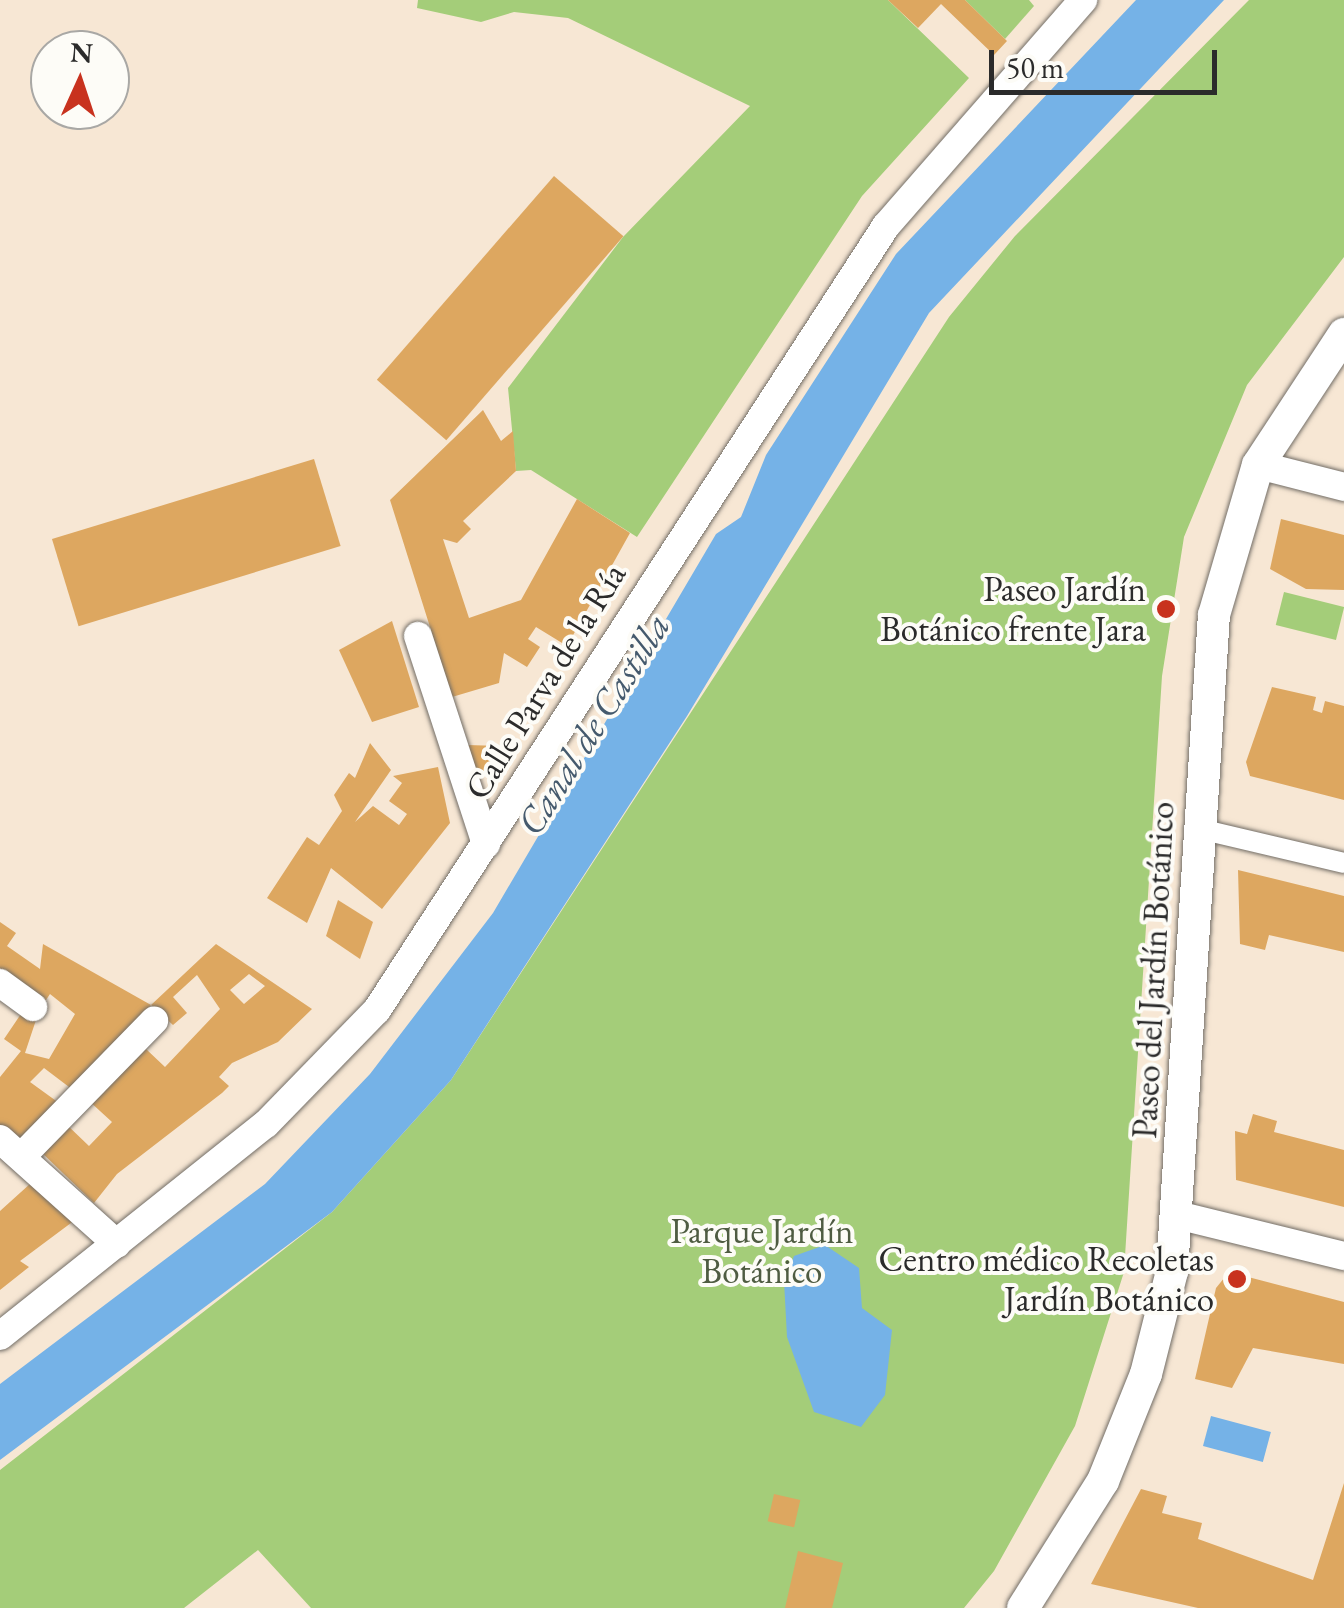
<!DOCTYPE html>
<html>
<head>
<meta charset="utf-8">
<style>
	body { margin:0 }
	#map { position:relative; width:1344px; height:1608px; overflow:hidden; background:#f7e7d4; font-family:"EB Garamond",serif }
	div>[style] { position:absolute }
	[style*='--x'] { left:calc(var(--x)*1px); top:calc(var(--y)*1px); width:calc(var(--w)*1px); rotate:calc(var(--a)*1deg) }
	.green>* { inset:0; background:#a4cd79; transform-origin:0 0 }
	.water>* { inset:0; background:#75b2e7; transform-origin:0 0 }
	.building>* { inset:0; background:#dda760; transform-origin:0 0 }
	.roads { filter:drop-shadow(0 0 2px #726d66) drop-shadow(0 0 2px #726d66) }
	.pedestrian>* { height:20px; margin:-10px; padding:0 10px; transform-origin:10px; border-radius:10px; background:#fff }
	.minor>* { height:28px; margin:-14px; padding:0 14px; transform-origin:14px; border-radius:14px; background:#fff }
	.tertiary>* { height:32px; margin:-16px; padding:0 16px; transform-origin:16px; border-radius:16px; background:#fff }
	.dots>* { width:28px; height:28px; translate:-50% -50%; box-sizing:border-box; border:5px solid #fdfcf7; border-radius:50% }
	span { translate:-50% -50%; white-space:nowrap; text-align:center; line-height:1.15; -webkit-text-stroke:8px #fdfcf7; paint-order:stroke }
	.poi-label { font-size:35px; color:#2b2b2b }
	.right { translate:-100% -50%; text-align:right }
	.street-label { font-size:35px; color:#2b2b2b }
	.park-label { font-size:35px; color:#4f5c42 }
	.water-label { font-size:38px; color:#455a6d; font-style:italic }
	.north { position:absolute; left:30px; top:30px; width:100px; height:100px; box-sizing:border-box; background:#fdfcf7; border:2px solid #a9a8a5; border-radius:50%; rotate:3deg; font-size:28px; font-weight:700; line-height:40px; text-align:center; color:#2b2b2b }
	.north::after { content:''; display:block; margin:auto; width:35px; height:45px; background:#c8321e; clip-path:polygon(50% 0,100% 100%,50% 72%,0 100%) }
	.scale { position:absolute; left:989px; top:50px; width:228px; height:45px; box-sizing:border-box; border:5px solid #2b2b2b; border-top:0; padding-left:12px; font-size:30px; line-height:35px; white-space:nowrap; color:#2b2b2b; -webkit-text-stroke:8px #fdfcf7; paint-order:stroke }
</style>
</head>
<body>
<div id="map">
	<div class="green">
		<div style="clip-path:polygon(418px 0,888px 0,969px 78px,862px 196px,637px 537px,531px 470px,516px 471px,508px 388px,623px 237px,750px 106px,568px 18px,514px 12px,481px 22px,417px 8px)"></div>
		<div style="clip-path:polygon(965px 0,1029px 0,1034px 6px,1005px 39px)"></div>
		<div style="clip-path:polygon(1249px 0,1344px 0,1344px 257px,1247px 385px,1184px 537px,1162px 676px,1124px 1272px,1075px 1426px,994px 1571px,964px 1608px,311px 1608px,258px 1550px,184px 1608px,0 1608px,0 1470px,332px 1212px,451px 1080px,949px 317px,1015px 236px)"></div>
		<div style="left:1284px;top:592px;width:62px;height:34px;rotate:14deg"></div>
	</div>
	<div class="water">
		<div style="clip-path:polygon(1136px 0,1224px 0,929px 313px,687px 716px,451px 1080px,332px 1212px,0 1460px,0 1384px,265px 1184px,370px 1074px,493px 913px,716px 534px,741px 517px,766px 455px,896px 254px)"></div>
		<div style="clip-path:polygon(825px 1245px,859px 1268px,862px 1308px,892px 1330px,885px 1395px,861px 1427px,814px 1412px,787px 1337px,784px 1281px,794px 1256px)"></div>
		<div style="left:1211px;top:1416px;width:62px;height:31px;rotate:15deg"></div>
	</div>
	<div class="building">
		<div style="clip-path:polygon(888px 0,965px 0,1007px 41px,994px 55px,941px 4px,918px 28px)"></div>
		<div style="left:554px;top:176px;width:92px;height:270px;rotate:41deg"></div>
		<div style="clip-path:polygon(483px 410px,501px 441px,513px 431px,516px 471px,463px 521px,471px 529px,457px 543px,443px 539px,469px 618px,521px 600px,577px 499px,630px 533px,567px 646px,536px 627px,528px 639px,540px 647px,527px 667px,504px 653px,499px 683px,452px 697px,390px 500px)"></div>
		<div style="left:314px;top:459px;width:91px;height:274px;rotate:73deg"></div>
		<div style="clip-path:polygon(1281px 519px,1344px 535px,1344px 590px,1306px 589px,1270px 569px)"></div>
		<div style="clip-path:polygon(392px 621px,419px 707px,372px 722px,339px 650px)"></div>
		<div style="clip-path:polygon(1272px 687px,1316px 697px,1313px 710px,1322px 713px,1325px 701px,1344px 706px,1344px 800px,1250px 776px,1246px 762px)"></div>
		<div style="clip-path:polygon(370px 743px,391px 770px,355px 822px,373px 806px,399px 825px,407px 814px,389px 801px,402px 783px,393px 776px,438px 767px,450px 823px,382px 909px,331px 868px,307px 923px,267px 898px,307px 837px,319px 845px,342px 811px,334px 795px,349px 773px,355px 778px)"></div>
		<div style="clip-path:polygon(467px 745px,501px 746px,478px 780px)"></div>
		<div style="clip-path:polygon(1238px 870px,1344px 896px,1344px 952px,1269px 935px,1265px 950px,1240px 944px)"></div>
		<div style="clip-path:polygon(338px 900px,373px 922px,360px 959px,326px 936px)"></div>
		<div style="clip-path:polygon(0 922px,16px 933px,7px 946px,40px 969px,43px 944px,151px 1005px,73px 1090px,44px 1068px,30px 1082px,59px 1103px,21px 1142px,0 1127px,0 1077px,21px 1051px,4px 1039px,25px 1008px,37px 1017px,25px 1053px,49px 1059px,75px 1014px,50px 994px,42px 1006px,0 977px)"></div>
		<div style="clip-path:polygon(evenodd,216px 944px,312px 1009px,278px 1042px,232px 1063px,219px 1077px,229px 1086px,222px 1093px,117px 1174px,94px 1203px,38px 1149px,65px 1123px,89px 1146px,112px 1122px,88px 1100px,146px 1049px,165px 1067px,220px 1009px,197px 975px,173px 997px,187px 1013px,173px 1025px,151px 1005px,216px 944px,249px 974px,265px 986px,244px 1004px,230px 990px,249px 974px)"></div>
		<div style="clip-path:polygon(1253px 1114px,1277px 1121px,1274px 1132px,1344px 1150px,1344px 1207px,1236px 1180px,1235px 1131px,1247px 1134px)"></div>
		<div style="clip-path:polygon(31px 1183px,75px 1220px,20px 1261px,29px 1267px,0 1290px,0 1211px)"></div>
		<div style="clip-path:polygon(1229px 1272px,1344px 1302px,1344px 1364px,1253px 1348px,1232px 1388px,1195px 1379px,1216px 1288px)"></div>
		<div style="clip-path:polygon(1344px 1483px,1344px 1608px,1198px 1608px,1091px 1584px,1141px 1489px,1167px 1496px,1162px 1513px,1202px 1523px,1198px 1539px,1313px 1580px)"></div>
		<div style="left:774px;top:1494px;width:27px;height:28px;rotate:13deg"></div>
		<div style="clip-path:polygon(798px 1551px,843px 1563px,832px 1608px,785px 1608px)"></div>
	</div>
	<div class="roads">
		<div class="pedestrian">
			<div style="--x:1200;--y:829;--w:148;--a:13.3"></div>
		</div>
		<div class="minor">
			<div style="--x:1258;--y:465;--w:89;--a:14.3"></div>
			<div style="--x:418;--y:636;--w:219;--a:71.9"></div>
			<div style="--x:0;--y:983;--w:41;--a:36"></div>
			<div style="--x:0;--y:1139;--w:157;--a:41.9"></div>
			<div style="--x:25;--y:1153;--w:185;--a:-45.7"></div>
			<div style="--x:1181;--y:1216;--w:168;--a:13.8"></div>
			<div style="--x:0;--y:1336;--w:340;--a:-38.6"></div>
			<div style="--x:266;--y:1124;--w:159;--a:-45.8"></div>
			<div style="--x:377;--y:1010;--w:935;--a:-57.01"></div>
			<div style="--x:886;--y:226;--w:300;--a:-48.9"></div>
		</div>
		<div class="tertiary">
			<div style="--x:1023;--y:1608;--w:150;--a:-57.8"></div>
			<div style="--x:1103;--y:1481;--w:115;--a:-68.1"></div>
			<div style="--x:1146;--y:1374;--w:106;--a:-75.8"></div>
			<div style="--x:1172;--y:1271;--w:657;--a:-86.34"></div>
			<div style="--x:1214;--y:615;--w:156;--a:-73.7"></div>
			<div style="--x:1258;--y:465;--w:157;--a:-56.7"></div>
		</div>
	</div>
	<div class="dots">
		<div style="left:1166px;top:609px;background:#c8321e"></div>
		<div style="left:1237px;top:1279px;background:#c8321e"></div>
	</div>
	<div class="poi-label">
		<span class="right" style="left:1146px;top:609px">Paseo Jardín<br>Botánico frente Jara</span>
		<span class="right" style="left:1214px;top:1279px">Centro médico Recoletas<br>Jardín Botánico</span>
	</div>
	<div class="street-label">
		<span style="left:545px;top:681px;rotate:-58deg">Calle Parva de la Ría</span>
		<span style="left:1153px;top:970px;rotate:-87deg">Paseo del Jardín Botánico</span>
	</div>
	<div class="park-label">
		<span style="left:762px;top:1251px">Parque Jardín<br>Botánico</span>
	</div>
	<div class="water-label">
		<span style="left:593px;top:724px;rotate:-58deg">Canal de Castilla</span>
	</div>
	<div class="north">N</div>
	<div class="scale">50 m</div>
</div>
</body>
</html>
